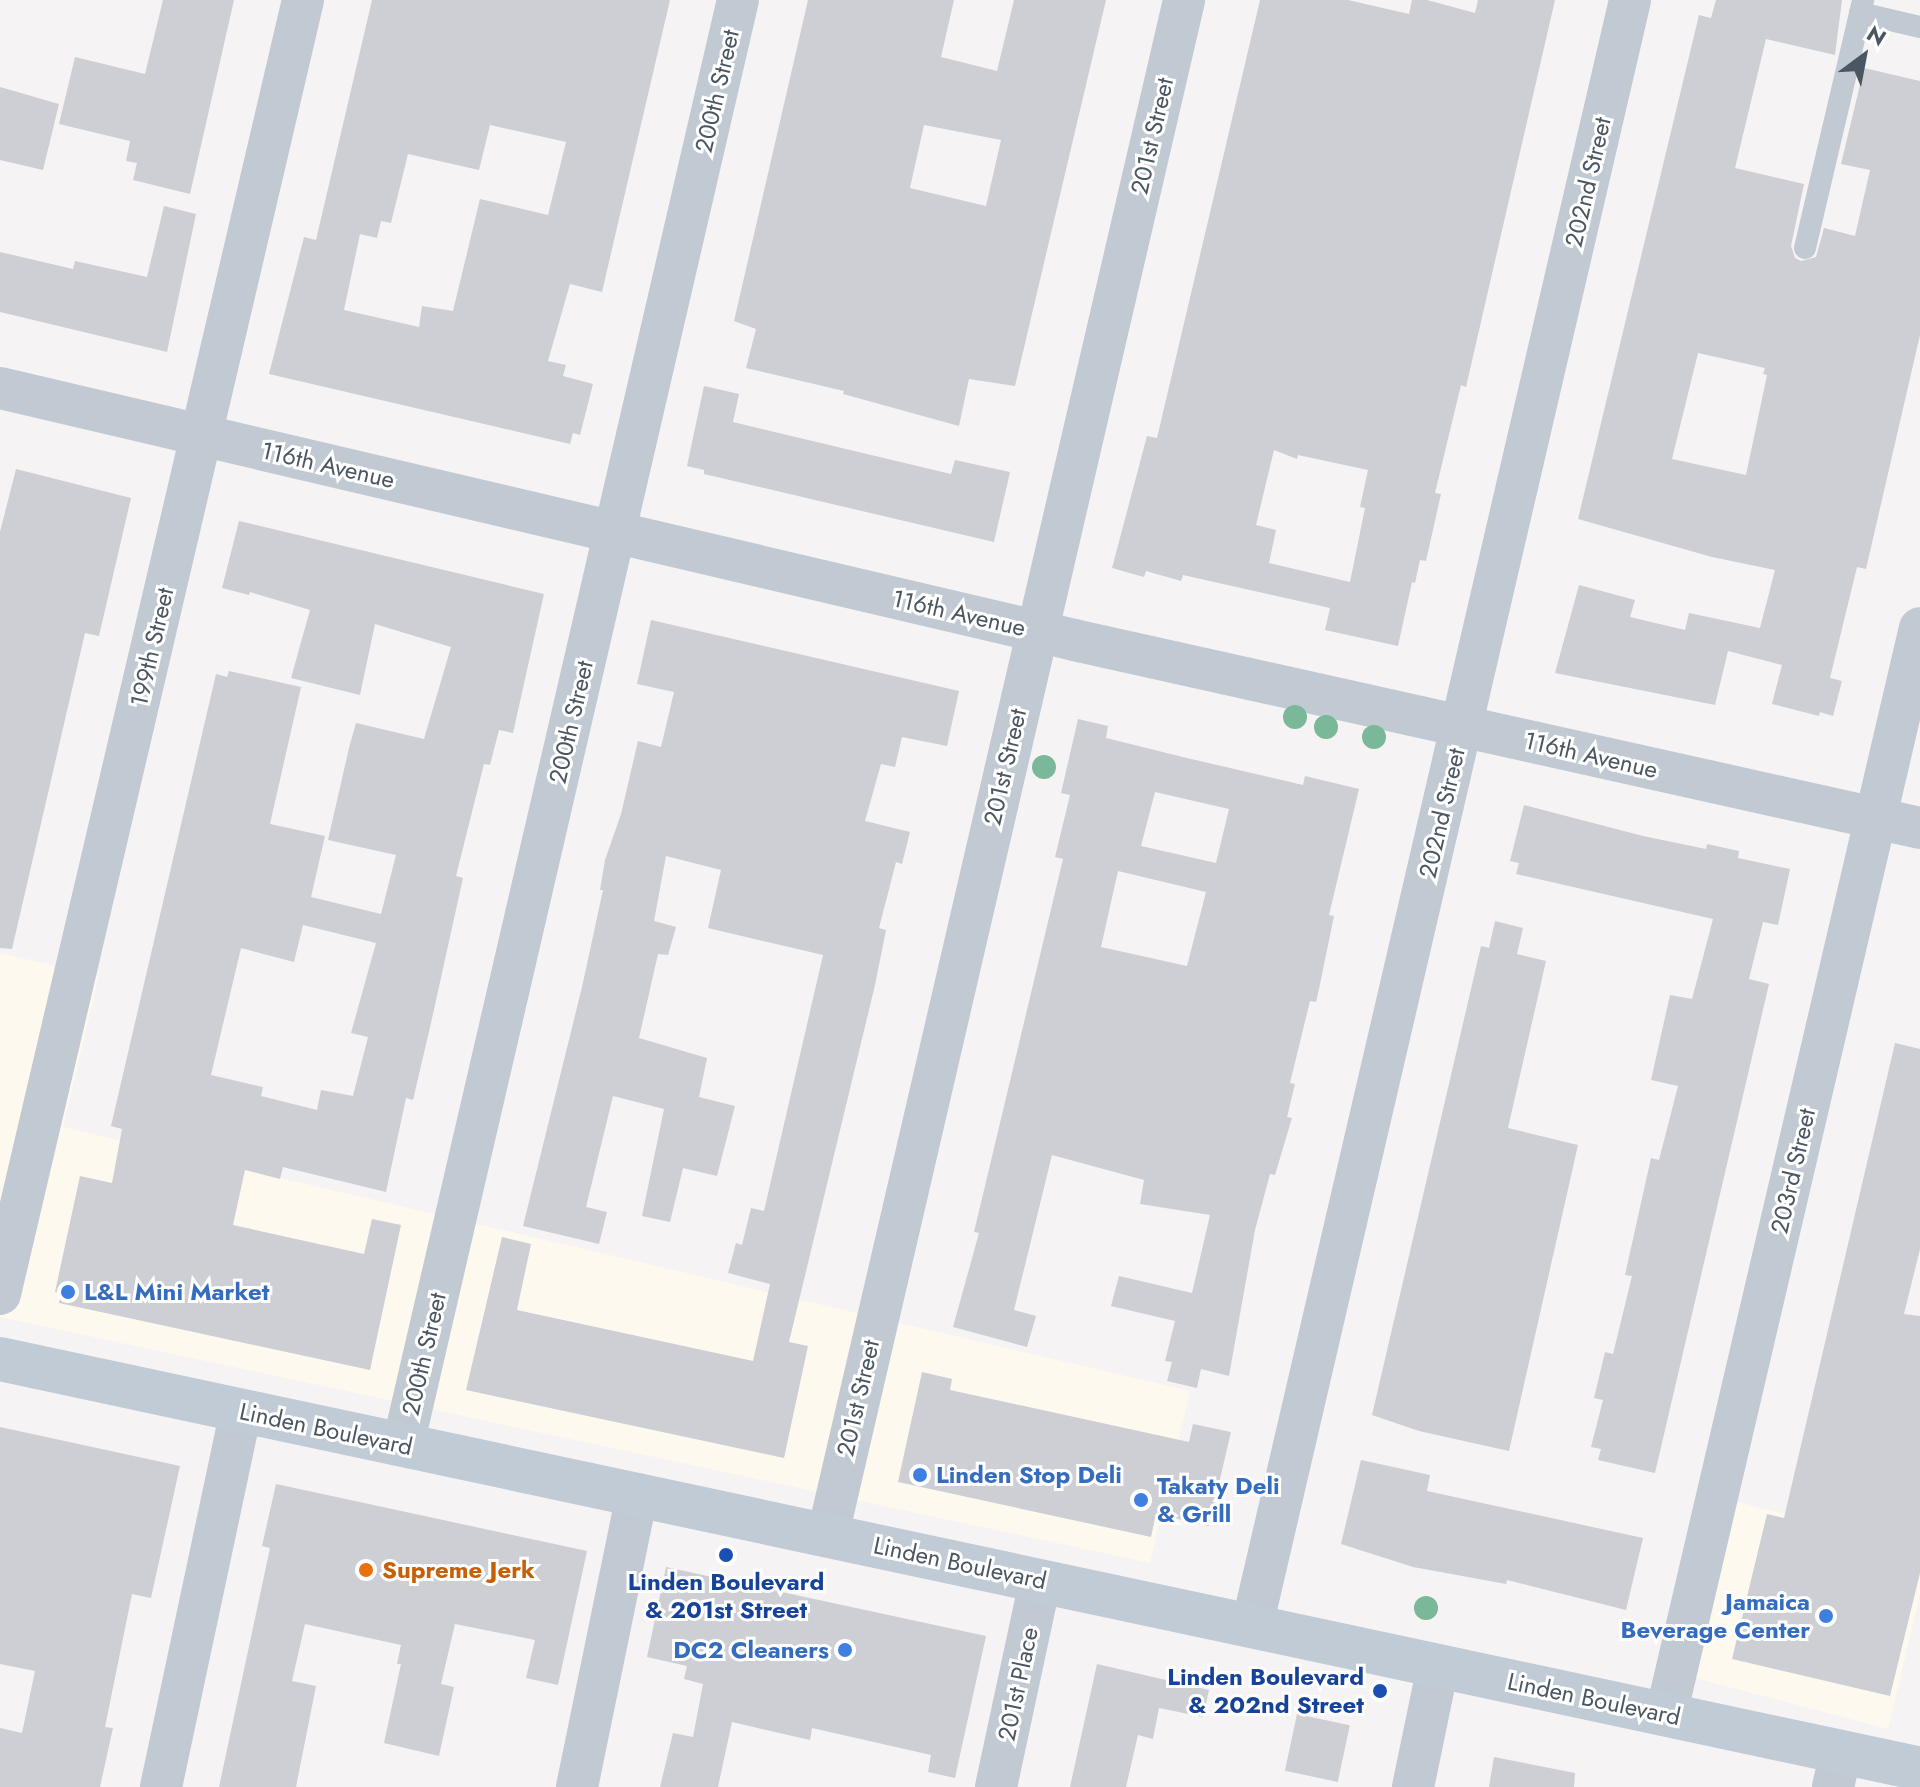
<!DOCTYPE html>
<html>
<head>
<meta charset="utf-8">
<style>
	body { margin:0 }
	#map { position:relative; width:1920px; height:1787px; overflow:hidden; background:#f5f3f3; font-family:Jost,sans-serif }
	div>[style] { position:absolute }
	[style*='--x'] { left:calc(var(--x)*1px); top:calc(var(--y)*1px); width:calc(var(--w)*1px); rotate:calc(var(--a)*1deg) }
	.commercial>* { inset:0; background:#fdf9ef }
	.building>* { inset:0; background:#cdcfd5; transform-origin:0 0 }
	.service>* { height:22px; margin:-11px; padding:0 11px; transform-origin:11px; border-radius:11px; background:#c1cad2 }
	.minor>* { height:42px; margin:-21px; padding:0 21px; transform-origin:21px; border-radius:21px; background:#c1cad2 }
	.secondary>* { height:44px; margin:-22px; padding:0 22px; transform-origin:22px; border-radius:22px; background:#c1cbd6 }
	.trees>* { width:24px; height:24px; margin:-12px; border-radius:50%; background:#7bb799 }
	.dots>* { width:22px; height:22px; translate:-50% -50%; box-sizing:border-box; border:4px solid #fff; border-radius:50% }
	span { translate:-50% -50%; white-space:nowrap; text-align:center; line-height:1.15; -webkit-text-stroke:6px #fff; paint-order:stroke }
	.street-label { font-size:24px; color:#4a5661 }
	.shop-label { font-size:24px; color:#366cbe; font-weight:700 }
	.left { translate:0 -50%; text-align:left }
	.right { translate:-100% -50%; text-align:right }
	.food-label { font-size:24px; color:#c56008; font-weight:700 }
	.transit-label { font-size:24px; color:#164399; font-weight:700 }
	.north { position:absolute; left:1824px; top:16px; width:80px; height:80px; -webkit-text-stroke:6px #fff; paint-order:stroke; rotate:32deg; font-size:22px; font-weight:700; line-height:32px; text-align:center; color:#4a5661 }
	.north::after { content:''; display:block; margin:auto; width:28px; height:36px; background:#4a5661; clip-path:polygon(50% 0,100% 100%,50% 72%,0 100%) }
</style>
</head>
<body>
<div id="map">
	<div class="commercial">
		<div style="clip-path:polygon(0 953px,99px 976px,63px 1127px,1190px 1391px,1150px 1563px,0 1317px)"></div>
		<div style="clip-path:polygon(1698px 1492px,1920px 1548px,1920px 1595px,1888px 1729px,1661px 1669px)"></div>
	</div>
	<div class="building">
		<div style="clip-path:polygon(163px 0,234px 0,190px 194px,133px 180px,137px 163px,126px 161px,130px 141px,59px 124px,75px 57px,145px 74px)"></div>
		<div style="clip-path:polygon(evenodd,372px 0,670px 0,602px 292px,570px 284px,548px 361px,566px 365px,563px 376px,593px 384px,580px 435px,573px 433px,570px 444px,269px 374px,304px 237px,316px 240px,372px 0,490px 125px,566px 142px,548px 215px,480px 199px,453px 311px,422px 306px,419px 327px,344px 310px,360px 234px,377px 238px,381px 221px,391px 223px,408px 154px,479px 170px,490px 125px)"></div>
		<div style="clip-path:polygon(evenodd,808px 0,954px 0,941px 57px,997px 71px,1014px 0,1106px 0,1015px 386px,969px 379px,959px 426px,843px 394px,844px 391px,746px 368px,756px 329px,734px 321px,808px 0,924px 125px,1001px 140px,986px 206px,910px 188px,924px 125px)"></div>
		<div style="clip-path:polygon(evenodd,1260px 0,1348px 0,1409px 14px,1412px 0,1427px 0,1475px 13px,1478px 0,1555px 0,1466px 387px,1461px 385px,1435px 493px,1441px 494px,1426px 561px,1420px 560px,1415px 583px,1412px 582px,1398px 646px,1325px 630px,1330px 608px,1183px 575px,1181px 581px,1146px 571px,1144px 577px,1112px 568px,1147px 436px,1157px 438px,1260px 0,1274px 450px,1297px 459px,1298px 455px,1368px 470px,1360px 507px,1365px 508px,1350px 582px,1269px 563px,1276px 530px,1256px 525px,1274px 450px)"></div>
		<div style="clip-path:polygon(evenodd,1716px 0,1842px 0,1835px 55px,1766px 39px,1735px 168px,1804px 184px,1791px 246px,1795px 258px,1801px 261px,1816px 257px,1824px 228px,1855px 236px,1870px 170px,1841px 164px,1864px 68px,1920px 81px,1920px 335px,1866px 569px,1857px 567px,1830px 678px,1842px 681px,1833px 716px,1820px 712px,1819px 716px,1772px 704px,1782px 665px,1728px 651px,1715px 705px,1555px 673px,1579px 585px,1635px 600px,1630px 617px,1685px 630px,1689px 613px,1760px 628px,1775px 570px,1712px 557px,1578px 519px,1699px 15px,1711px 18px,1716px 0,1698px 353px,1765px 368px,1763px 374px,1767px 375px,1746px 475px,1672px 459px,1698px 353px)"></div>
		<div style="clip-path:polygon(0 87px,59px 104px,43px 170px,0 160px)"></div>
		<div style="clip-path:polygon(164px 206px,196px 214px,167px 352px,0 312px,0 252px,73px 269px,75px 261px,147px 277px)"></div>
		<div style="clip-path:polygon(704px 386px,739px 394px,733px 422px,951px 474px,955px 460px,1010px 472px,994px 542px,704px 474px,704px 470px,687px 466px)"></div>
		<div style="clip-path:polygon(16px 469px,131px 498px,99px 636px,85px 633px,12px 949px,0 948px,0 532px)"></div>
		<div style="clip-path:polygon(evenodd,239px 521px,544px 594px,513px 733px,499px 730px,490px 765px,484px 764px,456px 876px,463px 878px,431px 1023px,413px 1100px,406px 1098px,386px 1192px,283px 1167px,280px 1179px,245px 1170px,233px 1225px,364px 1254px,372px 1219px,401px 1225px,370px 1370px,59px 1303px,61px 1293px,55px 1292px,80px 1176px,112px 1183px,122px 1129px,111px 1126px,216px 674px,227px 677px,229px 671px,301px 687px,270px 824px,325px 836px,311px 897px,381px 914px,396px 855px,328px 840px,349px 748px,356px 723px,424px 739px,451px 647px,375px 624px,360px 695px,291px 678px,310px 610px,250px 592px,249px 595px,222px 588px,239px 521px,303px 925px,376px 943px,351px 1033px,368px 1037px,353px 1096px,321px 1090px,317px 1110px,261px 1096px,263px 1087px,211px 1075px,241px 948px,294px 962px,303px 925px)"></div>
		<div style="clip-path:polygon(651px 620px,959px 691px,947px 746px,902px 737px,895px 767px,881px 764px,865px 821px,910px 832px,902px 864px,896px 862px,879px 928px,886px 930px,875px 985px,789px 1342px,808px 1346px,784px 1458px,466px 1390px,502px 1237px,531px 1244px,517px 1310px,753px 1361px,770px 1284px,728px 1273px,736px 1243px,742px 1245px,751px 1208px,764px 1211px,823px 955px,708px 928px,721px 870px,666px 856px,654px 921px,676px 927px,668px 955px,658px 954px,639px 1038px,707px 1058px,699px 1097px,735px 1106px,717px 1176px,683px 1168px,670px 1222px,642px 1216px,664px 1109px,613px 1096px,586px 1207px,607px 1212px,599px 1244px,523px 1226px,582px 987px,603px 890px,600px 890px,605px 860px,621px 814px,638px 741px,661px 747px,674px 692px,637px 684px)"></div>
		<div style="clip-path:polygon(evenodd,1078px 719px,1108px 726px,1106px 738px,1187px 758px,1303px 785px,1305px 776px,1359px 789px,1329px 915px,1334px 916px,1319px 989px,1316px 1002px,1310px 1001px,1290px 1083px,1295px 1084px,1287px 1117px,1292px 1118px,1275px 1175px,1270px 1174px,1255px 1230px,1229px 1376px,1201px 1369px,1197px 1388px,1167px 1381px,1172px 1362px,1165px 1361px,1175px 1321px,1111px 1306px,1119px 1276px,1192px 1293px,1210px 1215px,1140px 1204px,1144px 1180px,1052px 1155px,1014px 1310px,1036px 1316px,1027px 1347px,953px 1327px,979px 1233px,974px 1232px,1063px 859px,1055px 857px,1070px 795px,1061px 793px,1078px 719px,1155px 792px,1229px 809px,1216px 863px,1141px 846px,1155px 792px,1078px 719px,1118px 871px,1206px 892px,1187px 966px,1101px 947px,1118px 871px)"></div>
		<div style="clip-path:polygon(1524px 805px,1643px 836px,1706px 849px,1707px 844px,1739px 851px,1738px 858px,1790px 869px,1778px 925px,1763px 922px,1749px 979px,1769px 984px,1655px 1473px,1598px 1460px,1601px 1449px,1591px 1447px,1603px 1400px,1594px 1398px,1605px 1352px,1613px 1354px,1632px 1276px,1625px 1275px,1651px 1158px,1659px 1160px,1678px 1086px,1651px 1080px,1670px 995px,1692px 999px,1713px 919px,1516px 874px,1519px 863px,1510px 861px)"></div>
		<div style="clip-path:polygon(1495px 921px,1523px 928px,1517px 954px,1546px 961px,1508px 1128px,1578px 1145px,1509px 1451px,1419px 1431px,1372px 1415px,1481px 946px,1489px 948px)"></div>
		<div style="clip-path:polygon(1895px 1043px,1920px 1049px,1920px 1249px,1904px 1314px,1920px 1316px,1920px 1573px,1890px 1696px,1732px 1659px,1767px 1514px,1784px 1518px)"></div>
		<div style="clip-path:polygon(922px 1372px,952px 1379px,950px 1390px,1189px 1442px,1193px 1424px,1231px 1432px,1209px 1526px,1156px 1514px,1151px 1537px,898px 1482px)"></div>
		<div style="clip-path:polygon(0 1427px,180px 1466px,151px 1598px,132px 1594px,105px 1727px,113px 1728px,100px 1787px,0 1787px,0 1728px,22px 1733px,35px 1671px,0 1664px)"></div>
		<div style="clip-path:polygon(1361px 1460px,1430px 1475px,1427px 1491px,1643px 1538px,1626px 1610px,1507px 1580px,1506px 1584px,1413px 1567px,1341px 1544px)"></div>
		<div style="clip-path:polygon(276px 1484px,587px 1551px,558px 1685px,526px 1678px,535px 1640px,455px 1624px,441px 1684px,454px 1687px,439px 1756px,384px 1743px,401px 1664px,397px 1664px,401px 1645px,305px 1624px,292px 1681px,316px 1686px,296px 1787px,219px 1787px,270px 1548px,262px 1546px)"></div>
		<div style="clip-path:polygon(666px 1567px,986px 1636px,955px 1778px,928px 1772px,931px 1755px,812px 1728px,810px 1740px,732px 1722px,718px 1787px,660px 1787px,673px 1733px,693px 1737px,703px 1684px,684px 1679px,687px 1666px,647px 1657px)"></div>
		<div style="clip-path:polygon(1097px 1664px,1209px 1690px,1203px 1717px,1159px 1708px,1153px 1739px,1138px 1735px,1126px 1787px,1070px 1787px)"></div>
		<div style="left:1297px;top:1714px;width:54px;height:58px;rotate:12deg"></div>
		<div style="clip-path:polygon(1494px 1757px,1575px 1773px,1574px 1787px,1489px 1787px)"></div>
	</div>
	<div class="service">
		<div style="--x:1860;--y:13;--w:62;--a:13.1"></div>
		<div style="--x:1805;--y:248;--w:255;--a:-76.8"></div>
	</div>
	<div class="minor">
		<div style="--x:0;--y:388;--w:1103;--a:13.2"></div>
		<div style="--x:1074;--y:640;--w:867;--a:12.53"></div>
		<div style="--x:0;--y:1294;--w:1329;--a:-76.82"></div>
		<div style="--x:403;--y:1445;--w:1483;--a:-76.95"></div>
		<div style="--x:828;--y:1534;--w:1575;--a:-76.93"></div>
		<div style="--x:1252;--y:1626;--w:1669;--a:-76.91"></div>
		<div style="--x:1666;--y:1715;--w:1116;--a:-76.85"></div>
		<div style="--x:161;--y:1787;--w:383;--a:-78"></div>
		<div style="--x:577;--y:1787;--w:299;--a:-78.4"></div>
		<div style="--x:996;--y:1787;--w:211;--a:-77.9"></div>
		<div style="--x:1413;--y:1787;--w:124;--a:-78.3"></div>
		<div style="--x:1833;--y:1787;--w:35;--a:-77"></div>
	</div>
	<div class="secondary">
		<div style="--x:0;--y:1359;--w:1963;--a:12.05"></div>
	</div>
	<div class="trees">
		<div style="left:1295px;top:717px"></div>
		<div style="left:1326px;top:727px"></div>
		<div style="left:1374px;top:737px"></div>
		<div style="left:1044px;top:767px"></div>
		<div style="left:1426px;top:1608px"></div>
	</div>
	<div class="dots">
		<div style="left:68px;top:1292px;background:#3f7fe0"></div>
		<div style="left:920px;top:1475px;background:#3f7fe0"></div>
		<div style="left:1141px;top:1500px;background:#3f7fe0"></div>
		<div style="left:726px;top:1555px;background:#1a4fb4"></div>
		<div style="left:366px;top:1570px;background:#e8710a"></div>
		<div style="left:1826px;top:1616px;background:#3f7fe0"></div>
		<div style="left:845px;top:1650px;background:#3f7fe0"></div>
		<div style="left:1380px;top:1691px;background:#1a4fb4"></div>
	</div>
	<div class="street-label">
		<span style="left:717px;top:91px;rotate:-77deg">200th Street</span>
		<span style="left:1152px;top:136px;rotate:-77deg">201st Street</span>
		<span style="left:1588px;top:182px;rotate:-77deg">202nd Street</span>
		<span style="left:328px;top:465px;rotate:13deg">116th Avenue</span>
		<span style="left:959px;top:613px;rotate:13deg">116th Avenue</span>
		<span style="left:152px;top:647px;rotate:-77deg">199th Street</span>
		<span style="left:571px;top:722px;rotate:-77deg">200th Street</span>
		<span style="left:1591px;top:755px;rotate:13deg">116th Avenue</span>
		<span style="left:1005px;top:767px;rotate:-77deg">201st Street</span>
		<span style="left:1442px;top:813px;rotate:-77deg">202nd Street</span>
		<span style="left:1793px;top:1171px;rotate:-77deg">203rd Street</span>
		<span style="left:424px;top:1354px;rotate:-77deg">200th Street</span>
		<span style="left:858px;top:1398px;rotate:-77deg">201st Street</span>
		<span style="left:326px;top:1429px;rotate:12deg">Linden Boulevard</span>
		<span style="left:960px;top:1563px;rotate:12deg">Linden Boulevard</span>
		<span style="left:1018px;top:1684px;rotate:-78deg">201st Place</span>
		<span style="left:1594px;top:1699px;rotate:12deg">Linden Boulevard</span>
	</div>
	<div class="shop-label">
		<span class="left" style="left:84px;top:1292px">L&amp;L Mini Market</span>
		<span class="left" style="left:936px;top:1475px">Linden Stop Deli</span>
		<span class="left" style="left:1157px;top:1500px">Takaty Deli<br>&amp; Grill</span>
		<span class="right" style="left:1810px;top:1616px">Jamaica<br>Beverage Center</span>
		<span class="right" style="left:829px;top:1650px">DC2 Cleaners</span>
	</div>
	<div class="food-label">
		<span class="left" style="left:382px;top:1570px">Supreme Jerk</span>
	</div>
	<div class="transit-label">
		<span style="left:726px;top:1596px">Linden Boulevard<br>&amp; 201st Street</span>
		<span class="right" style="left:1364px;top:1691px">Linden Boulevard<br>&amp; 202nd Street</span>
	</div>
	<div class="north">N</div>
</div>
</body>
</html>
